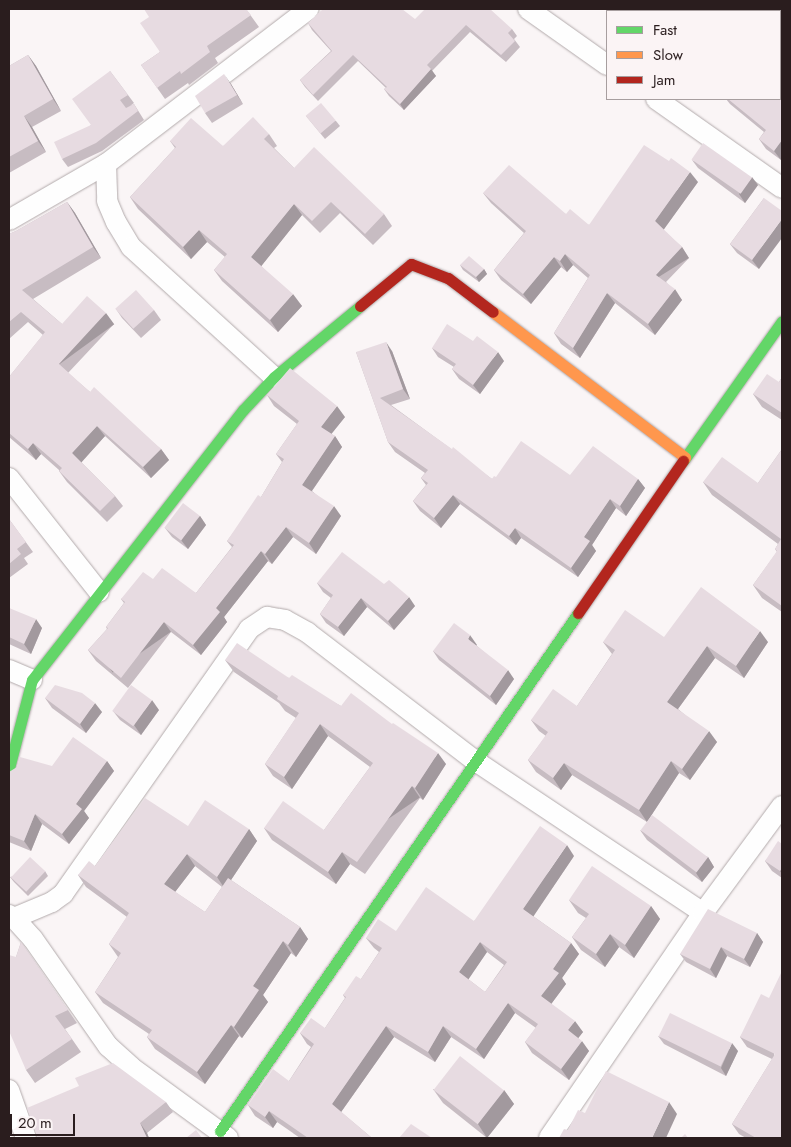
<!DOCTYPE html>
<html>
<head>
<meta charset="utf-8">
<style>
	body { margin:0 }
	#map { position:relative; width:791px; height:1147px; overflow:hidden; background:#faf5f6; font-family:Jost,sans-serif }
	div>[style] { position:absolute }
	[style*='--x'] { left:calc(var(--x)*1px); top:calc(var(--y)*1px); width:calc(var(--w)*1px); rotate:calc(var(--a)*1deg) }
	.roads { filter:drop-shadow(0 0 1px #b2aaab) drop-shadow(0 0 1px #b2aaab) }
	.street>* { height:20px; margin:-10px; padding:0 10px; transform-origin:10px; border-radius:10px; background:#fefefe }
	.fast>* { height:11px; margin:-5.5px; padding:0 5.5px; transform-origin:5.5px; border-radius:5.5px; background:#63d668 }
	.slow>* { height:11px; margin:-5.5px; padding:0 5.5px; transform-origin:5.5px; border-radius:5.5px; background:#ff974d }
	.jam>* { height:11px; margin:-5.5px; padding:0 5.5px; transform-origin:5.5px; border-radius:5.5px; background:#b3261e }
	.wall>* { inset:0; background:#c7bcc2 }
	.shaded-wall>* { inset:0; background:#a2999e; transform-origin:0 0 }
	.building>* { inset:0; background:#e7dbe1; transform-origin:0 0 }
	span { translate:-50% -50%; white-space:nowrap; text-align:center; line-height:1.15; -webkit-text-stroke:4px #fbf4f5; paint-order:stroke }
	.frame { position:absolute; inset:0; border:10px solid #2a1d1e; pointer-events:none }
	.legend { position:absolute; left:606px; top:10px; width:175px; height:90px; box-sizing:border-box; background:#fbf4f5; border:1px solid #a79e9f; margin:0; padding:6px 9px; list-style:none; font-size:15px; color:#2a1d1e }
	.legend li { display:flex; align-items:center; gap:10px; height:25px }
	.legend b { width:25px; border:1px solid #a79e9f }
	.scale { position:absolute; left:10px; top:1114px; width:65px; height:22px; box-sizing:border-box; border:2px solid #2a1d1e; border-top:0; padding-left:6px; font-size:15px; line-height:18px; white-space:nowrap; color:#2a1d1e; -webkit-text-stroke:4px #fbf4f5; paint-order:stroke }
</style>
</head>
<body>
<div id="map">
	<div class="roads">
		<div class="street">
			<div style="--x:528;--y:9;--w:97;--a:35.3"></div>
			<div style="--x:656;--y:99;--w:154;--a:35.2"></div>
			<div style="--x:106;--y:164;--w:37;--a:88"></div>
			<div style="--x:107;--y:201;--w:23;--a:67"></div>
			<div style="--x:116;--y:222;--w:29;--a:59"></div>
			<div style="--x:131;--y:247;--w:193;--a:42.3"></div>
			<div style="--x:9;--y:220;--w:112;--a:-30"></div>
			<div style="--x:106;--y:164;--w:255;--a:-37.4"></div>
			<div style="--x:9;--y:478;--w:145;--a:51.7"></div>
			<div style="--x:9;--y:670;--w:25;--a:23"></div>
			<div style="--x:9;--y:915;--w:6;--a:31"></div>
			<div style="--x:14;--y:918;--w:28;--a:48"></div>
			<div style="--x:33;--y:939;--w:131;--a:55"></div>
			<div style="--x:108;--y:1046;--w:31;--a:42"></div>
			<div style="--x:131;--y:1067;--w:120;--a:36.2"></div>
			<div style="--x:14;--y:918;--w:41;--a:-22.8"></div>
			<div style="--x:52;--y:902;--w:14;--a:-36"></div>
			<div style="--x:63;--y:894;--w:324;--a:-54.9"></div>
			<div style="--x:249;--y:629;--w:22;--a:-34"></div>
			<div style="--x:267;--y:617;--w:18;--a:9"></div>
			<div style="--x:285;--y:620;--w:26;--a:29"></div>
			<div style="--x:308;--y:633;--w:213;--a:37.4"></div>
			<div style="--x:477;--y:762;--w:272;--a:33.7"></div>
			<div style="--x:9;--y:1090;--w:51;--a:70.5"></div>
			<div style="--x:549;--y:1138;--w:273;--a:-55.6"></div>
			<div style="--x:703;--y:913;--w:133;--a:-53.6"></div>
		</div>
		<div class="fast">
			<div style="--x:683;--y:461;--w:171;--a:-54.7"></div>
			<div style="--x:9;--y:768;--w:91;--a:-75.4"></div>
			<div style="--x:32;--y:680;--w:343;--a:-52"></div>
			<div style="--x:243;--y:410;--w:45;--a:-46.8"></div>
			<div style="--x:274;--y:377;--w:112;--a:-39.5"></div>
			<div style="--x:220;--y:1131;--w:630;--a:-55.35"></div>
		</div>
		<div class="slow">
			<div style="--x:493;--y:312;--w:241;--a:37.1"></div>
		</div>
		<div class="jam">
			<div style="--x:360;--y:306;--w:66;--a:-39.5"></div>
			<div style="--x:411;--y:264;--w:40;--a:21"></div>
			<div style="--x:448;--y:278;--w:56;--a:37.1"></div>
			<div style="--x:578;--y:613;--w:185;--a:-55.4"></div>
		</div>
	</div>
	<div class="wall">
		<div style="clip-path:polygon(246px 9px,259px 27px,215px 58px,218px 63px,189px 85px,188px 83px,165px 99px,141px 65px,160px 52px,149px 17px)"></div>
		<div style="clip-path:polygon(765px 9px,782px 9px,782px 18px,780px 16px,780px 11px,768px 11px)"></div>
		<div style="clip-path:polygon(415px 19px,512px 29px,517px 36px,514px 39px,520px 47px,506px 62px,470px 32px,432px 71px,436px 76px,404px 110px,389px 96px,384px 89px,386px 88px,358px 61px,318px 101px,305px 87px,300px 80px,331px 51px,312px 30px,308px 23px)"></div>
		<div style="clip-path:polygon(28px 55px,36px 66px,61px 111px,32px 127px,46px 152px,9px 173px,9px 66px)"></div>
		<div style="clip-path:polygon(110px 71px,134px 103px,130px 106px,134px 104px,144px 120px,102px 151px,68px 167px,62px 159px,91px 125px)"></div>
		<div style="clip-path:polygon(231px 84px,243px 104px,212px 123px,205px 113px)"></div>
		<div style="clip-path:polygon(726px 99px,780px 99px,782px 101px,782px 158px,781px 160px,766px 149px,759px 139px,764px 132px,730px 104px)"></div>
		<div style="clip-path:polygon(306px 116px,336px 121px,340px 126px,325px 139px)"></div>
		<div style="clip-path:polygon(269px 134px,277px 146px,274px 148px,294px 168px,384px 214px,392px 226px,373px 245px,340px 213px,320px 233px,302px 215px,261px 266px,302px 306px,278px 332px,222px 281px,214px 270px,225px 257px,207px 242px,191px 259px,138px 209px,130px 197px,175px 148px,170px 141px,223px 146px)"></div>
		<div style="clip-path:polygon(692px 160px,758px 185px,745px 203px,698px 168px)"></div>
		<div style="clip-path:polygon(698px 182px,663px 230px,682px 247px,689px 258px,666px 282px,682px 300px,655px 335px,615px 303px,580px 358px,561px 344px,554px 333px,588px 278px,573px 265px,567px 272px,561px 267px,531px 304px,501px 280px,494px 270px,524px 233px,491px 203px,483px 193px,566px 214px,589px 225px)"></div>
		<div style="clip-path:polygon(764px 198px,759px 269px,737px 253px,730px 244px)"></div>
		<div style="clip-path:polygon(67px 202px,75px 213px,101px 258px,33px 299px,62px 324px,114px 324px,68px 373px,90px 392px,161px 449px,169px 460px,151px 478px,105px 436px,81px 462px,115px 496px,123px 506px,107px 522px,67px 482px,59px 471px,59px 470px,41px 454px,36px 460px,9px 437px,9px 377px,43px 335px,28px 322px,9px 339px,9px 234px,16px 231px)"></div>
		<div style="clip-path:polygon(460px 265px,484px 269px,487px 274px,479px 282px,463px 270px)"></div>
		<div style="clip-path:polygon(116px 309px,154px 310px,161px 320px,141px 338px,122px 318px)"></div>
		<div style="clip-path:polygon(432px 348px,504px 361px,480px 394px,459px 379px,452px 369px,454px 367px,438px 357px)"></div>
		<div style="clip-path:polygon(392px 351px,410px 399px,391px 405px,492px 479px,496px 477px,570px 475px,638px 479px,645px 488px,626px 516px,616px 508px,592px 545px,596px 551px,578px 577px,521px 538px,516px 545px,460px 504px,441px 528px,420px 511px,413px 501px,426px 485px,421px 478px,425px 473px,395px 452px,388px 442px,356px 352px)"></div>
		<div style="clip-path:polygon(782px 377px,782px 420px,762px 407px,753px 394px,779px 382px)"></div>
		<div style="clip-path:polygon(267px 395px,345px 417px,331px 434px,335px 436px,342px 447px,312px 491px,341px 516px,316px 554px,293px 537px,272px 564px,268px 561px,224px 617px,227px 622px,201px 655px,171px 632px,128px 688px,96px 661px,88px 650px,107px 629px,106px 627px,124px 603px,121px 599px,153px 579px,196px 593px,232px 547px,227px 541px,261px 497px,282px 462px,276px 454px,297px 424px,274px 406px)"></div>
		<div style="clip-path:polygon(782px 449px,782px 612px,762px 598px,753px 585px,777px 552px,775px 549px,778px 544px,712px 495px,703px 482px,758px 483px)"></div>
		<div style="clip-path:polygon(200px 516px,206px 525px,188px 549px,172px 537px,165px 528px)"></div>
		<div style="clip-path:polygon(9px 519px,33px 552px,24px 558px,28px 564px,9px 578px)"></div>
		<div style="clip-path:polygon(317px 583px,384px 584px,415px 606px,394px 630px,367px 607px,344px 636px,326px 623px,320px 614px,331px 598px,323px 592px)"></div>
		<div style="clip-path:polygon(9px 608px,42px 628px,31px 654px,9px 644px)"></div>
		<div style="clip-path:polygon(664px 637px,768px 642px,744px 678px,715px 658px,678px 709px,717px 742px,690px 780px,679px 773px,647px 822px,572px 775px,561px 790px,536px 772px,528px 760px,546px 736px,539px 731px,531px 720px,577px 706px,612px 654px,603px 642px)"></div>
		<div style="clip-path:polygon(476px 645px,514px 679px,496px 705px,439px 660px,433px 651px,477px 645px)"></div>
		<div style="clip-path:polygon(225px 660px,289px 678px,341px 706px,446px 764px,423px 800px,420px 798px,365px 874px,350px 864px,336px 884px,272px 840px,264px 828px,324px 830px,370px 767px,328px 736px,292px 789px,273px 776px,265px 764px,296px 718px,285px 711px,279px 703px,234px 672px)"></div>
		<div style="clip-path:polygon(45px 698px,102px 712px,86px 733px,52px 708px)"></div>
		<div style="clip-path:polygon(159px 710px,141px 735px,120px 720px,113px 711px)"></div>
		<div style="clip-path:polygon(107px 761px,114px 771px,84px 811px,89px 818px,69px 844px,42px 824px,31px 851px,9px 842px,9px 772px,52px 766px)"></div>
		<div style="clip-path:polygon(evenodd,188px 826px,249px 829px,257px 841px,231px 880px,300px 927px,308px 939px,296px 957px,291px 953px,263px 995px,268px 1002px,242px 1038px,239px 1036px,205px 1084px,155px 1049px,147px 1037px,149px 1034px,103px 1003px,95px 992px,118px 957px,109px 944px,127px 917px,86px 887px,78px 875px,95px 866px,188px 826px,195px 866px,222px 887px,205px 912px,175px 892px,195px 866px)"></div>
		<div style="clip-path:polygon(640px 830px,708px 857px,714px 867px,702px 882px,647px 840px)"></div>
		<div style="clip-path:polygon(782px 844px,782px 878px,772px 871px,765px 861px)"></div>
		<div style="clip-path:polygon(evenodd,574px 856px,533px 916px,571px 943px,579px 954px,562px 978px,566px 984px,551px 1004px,583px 1032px,578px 1038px,589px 1051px,569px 1080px,532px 1053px,525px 1042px,536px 1028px,515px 1013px,484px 1059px,451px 1037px,435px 1062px,394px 1037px,341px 1112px,372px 1138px,300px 1138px,277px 1122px,273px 1128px,255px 1116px,248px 1105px,289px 1081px,311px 1047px,307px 1044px,300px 1033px,325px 1028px,345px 998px,343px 995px,361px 979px,379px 952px,374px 948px,366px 938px,396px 931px,474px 921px,574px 856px,487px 952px,504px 965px,485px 992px,468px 979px,487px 952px)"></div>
		<div style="clip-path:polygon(45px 871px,48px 876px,28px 896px,14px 882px,10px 877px)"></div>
		<div style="clip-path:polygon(569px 900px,651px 906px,660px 919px,634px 958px,619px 947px,605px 967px,581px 950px,572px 937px,586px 918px,578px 913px)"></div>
		<div style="clip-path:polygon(757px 933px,763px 942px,750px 967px,727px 956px,716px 978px,686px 962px,680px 954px)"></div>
		<div style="clip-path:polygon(21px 942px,77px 1023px,65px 1029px,81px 1052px,35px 1083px,26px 1070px,16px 957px)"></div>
		<div style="clip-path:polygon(769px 998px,782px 1138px,746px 1138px,739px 1134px,732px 1124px,772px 1059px,747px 1047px,740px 1037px)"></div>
		<div style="clip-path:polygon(658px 1036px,738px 1051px,726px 1076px,664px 1044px)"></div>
		<div style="clip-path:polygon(433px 1089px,504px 1090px,514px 1104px,487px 1138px,443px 1103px)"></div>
		<div style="clip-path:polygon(166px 1102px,173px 1112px,147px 1133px,149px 1138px,38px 1138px)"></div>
	</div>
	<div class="shaded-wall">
		<div style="clip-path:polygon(771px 9px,775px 9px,776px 11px,773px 11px)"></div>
		<div style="clip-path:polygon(28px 55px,36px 66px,61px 111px,53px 99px)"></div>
		<div style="clip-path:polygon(431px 69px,436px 76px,404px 110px,400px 104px)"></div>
		<div style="clip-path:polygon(224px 74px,231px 84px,243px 104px,237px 95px)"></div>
		<div style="clip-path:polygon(24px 116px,32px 127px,46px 152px,38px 141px)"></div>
		<div style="clip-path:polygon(782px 140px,782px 158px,781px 160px,774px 151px)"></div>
		<div style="clip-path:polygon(690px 172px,698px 182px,662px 232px,655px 221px)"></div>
		<div style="clip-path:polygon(752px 177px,758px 185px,745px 203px,739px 194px)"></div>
		<div style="clip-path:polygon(67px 202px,75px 213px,101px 258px,93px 247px)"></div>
		<div style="clip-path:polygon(294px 204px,302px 215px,259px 269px,251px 257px)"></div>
		<div style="clip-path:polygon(782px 219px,782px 238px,759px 269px,752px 260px)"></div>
		<div style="clip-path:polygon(199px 230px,207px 242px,191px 259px,183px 247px)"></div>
		<div style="left:682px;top:247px;width:13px;height:38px;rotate:58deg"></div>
		<div style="clip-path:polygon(565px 254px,573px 265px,567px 272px,560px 261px)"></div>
		<div style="clip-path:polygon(554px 257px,561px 267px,531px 304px,523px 294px)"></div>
		<div style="clip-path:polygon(484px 269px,487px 274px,479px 282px,476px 277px)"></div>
		<div style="clip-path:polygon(675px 289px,682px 300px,655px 335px,648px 324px)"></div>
		<div style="clip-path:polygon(607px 293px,615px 303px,580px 358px,573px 348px)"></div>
		<div style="clip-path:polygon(293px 294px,302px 306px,278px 332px,270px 320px)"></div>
		<div style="left:106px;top:313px;width:14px;height:69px;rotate:54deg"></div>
		<div style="clip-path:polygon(386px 342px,392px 351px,410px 399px,403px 389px)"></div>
		<div style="clip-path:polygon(498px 352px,504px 361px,480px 394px,473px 385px)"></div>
		<div style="clip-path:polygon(337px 406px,345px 417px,329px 437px,321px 427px)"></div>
		<div style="clip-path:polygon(97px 426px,105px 436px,80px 464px,72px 453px)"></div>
		<div style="clip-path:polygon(335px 436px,342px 447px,309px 495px,302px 485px)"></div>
		<div style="clip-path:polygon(33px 443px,41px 454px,36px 460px,28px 449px)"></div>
		<div style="clip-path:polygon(161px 449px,169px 460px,151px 478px,143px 467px)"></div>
		<div style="clip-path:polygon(638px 479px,645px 488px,626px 516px,620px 506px)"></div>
		<div style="clip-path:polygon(453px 495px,460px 504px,441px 528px,434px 518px)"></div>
		<div style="clip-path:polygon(610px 499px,616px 508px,592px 545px,596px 551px,578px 577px,571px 568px,584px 537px)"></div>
		<div style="clip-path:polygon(334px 506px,341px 516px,316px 554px,309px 543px)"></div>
		<div style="clip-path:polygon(200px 516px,206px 525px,188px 549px,181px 540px)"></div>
		<div style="clip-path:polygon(286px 527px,293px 537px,272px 564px,265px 554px)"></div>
		<div style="clip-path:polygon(515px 528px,521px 538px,516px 545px,509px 536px)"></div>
		<div style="clip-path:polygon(261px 551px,268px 561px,224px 617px,227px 622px,201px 655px,193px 645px,216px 608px)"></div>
		<div style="clip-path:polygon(409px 597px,415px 606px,394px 630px,388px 621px)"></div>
		<div style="clip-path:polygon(361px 598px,367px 607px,344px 636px,338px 627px)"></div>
		<div style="clip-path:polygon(36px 619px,42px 628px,31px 654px,24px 644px)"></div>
		<div style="left:164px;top:622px;width:12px;height:71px;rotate:55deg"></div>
		<div style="clip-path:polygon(760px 631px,768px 642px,744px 678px,736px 666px)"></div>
		<div style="clip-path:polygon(470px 635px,477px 645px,474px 648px,468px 639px)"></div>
		<div style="clip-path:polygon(707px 646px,715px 658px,675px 713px,667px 702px)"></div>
		<div style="clip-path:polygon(508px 670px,514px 679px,496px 705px,490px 696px)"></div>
		<div style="clip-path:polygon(152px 700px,159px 710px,141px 735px,134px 725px)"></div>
		<div style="clip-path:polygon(95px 703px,102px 712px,86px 733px,80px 724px)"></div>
		<div style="clip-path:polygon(320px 724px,328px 736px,292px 789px,284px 777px)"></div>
		<div style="clip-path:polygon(709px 731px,717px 742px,690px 780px,682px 769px)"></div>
		<div style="clip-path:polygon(438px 753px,446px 764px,423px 800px,415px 788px)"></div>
		<div style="clip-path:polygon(107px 761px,114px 771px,84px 811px,89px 818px,69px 844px,62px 834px,76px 804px)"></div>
		<div style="clip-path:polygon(671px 761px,679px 773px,647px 822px,639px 810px)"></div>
		<div style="clip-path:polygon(564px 763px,572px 775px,561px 790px,553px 778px)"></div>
		<div style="left:412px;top:786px;width:14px;height:94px;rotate:56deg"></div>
		<div style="clip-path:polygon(35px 814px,42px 824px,31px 851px,24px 841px)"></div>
		<div style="clip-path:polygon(249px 829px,257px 841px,225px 889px,217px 877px)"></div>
		<div style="clip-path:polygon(567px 845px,574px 856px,531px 920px,523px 909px)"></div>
		<div style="clip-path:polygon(342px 852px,350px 864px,336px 884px,328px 872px)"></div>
		<div style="clip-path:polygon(187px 854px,195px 866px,172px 896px,164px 884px)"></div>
		<div style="clip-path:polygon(708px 857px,714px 867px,702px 882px,696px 873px)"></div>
		<div style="clip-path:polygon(782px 868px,782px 874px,780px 871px)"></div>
		<div style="clip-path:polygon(651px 906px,660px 919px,634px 958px,625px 945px)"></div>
		<div style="clip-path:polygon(300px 927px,308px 939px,296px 957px,288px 945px)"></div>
		<div style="clip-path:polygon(757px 933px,763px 942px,750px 967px,744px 959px)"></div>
		<div style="clip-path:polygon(610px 934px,619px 947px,605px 967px,596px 954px)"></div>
		<div style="clip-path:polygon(283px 941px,291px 953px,263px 995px,268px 1002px,242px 1038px,234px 1027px,253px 986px)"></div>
		<div style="clip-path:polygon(480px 942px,487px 952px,466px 983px,459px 972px)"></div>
		<div style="clip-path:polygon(571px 943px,579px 954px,562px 978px,566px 984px,549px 1007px,541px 996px,553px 969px)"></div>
		<div style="clip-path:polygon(721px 947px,727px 956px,716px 978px,710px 969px)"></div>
		<div style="clip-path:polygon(508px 1003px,515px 1013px,484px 1059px,476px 1049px)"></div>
		<div style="clip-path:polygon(575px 1021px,583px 1032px,576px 1041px,568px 1030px)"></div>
		<div style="clip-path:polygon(231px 1025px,239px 1036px,205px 1084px,197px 1072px)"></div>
		<div style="clip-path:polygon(386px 1026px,394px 1037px,339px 1115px,332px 1104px)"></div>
		<div style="clip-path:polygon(443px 1026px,451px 1037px,435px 1062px,428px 1052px)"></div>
		<div style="clip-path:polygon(582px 1041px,589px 1051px,569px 1080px,561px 1069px)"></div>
		<div style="clip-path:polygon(732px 1043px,738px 1051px,726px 1076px,721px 1068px)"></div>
		<div style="clip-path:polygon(504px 1090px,514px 1104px,487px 1138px,478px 1124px)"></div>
		<div style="clip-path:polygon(669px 1102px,677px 1114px,666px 1138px,652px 1138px)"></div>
		<div style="clip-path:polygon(269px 1111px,277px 1122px,273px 1128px,265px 1117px)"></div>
		<div style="clip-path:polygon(140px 1123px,147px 1133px,149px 1138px,147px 1138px)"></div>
	</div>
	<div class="building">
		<div style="clip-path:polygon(144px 9px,246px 9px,251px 15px,207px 46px,210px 52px,181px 74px,180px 71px,157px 88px,141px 65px,160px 52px,140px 23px,149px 17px)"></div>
		<div style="clip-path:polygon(323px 9px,402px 9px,415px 19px,425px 9px,490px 9px,512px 29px,508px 33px,515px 41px,501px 55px,466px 25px,427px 65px,431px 69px,400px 104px,384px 89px,387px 87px,353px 55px,313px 95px,300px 80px,332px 51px,308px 23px)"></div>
		<div style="clip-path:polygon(669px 9px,672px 9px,675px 11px,668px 11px)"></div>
		<div style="clip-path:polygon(777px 9px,782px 9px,782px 12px)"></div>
		<div style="clip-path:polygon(28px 55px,53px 99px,24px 116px,38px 141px,9px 157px,9px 66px)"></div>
		<div style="clip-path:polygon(110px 71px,128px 95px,120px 100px,126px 108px,134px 104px,138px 111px,96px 143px,62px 159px,54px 142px,91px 125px,72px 99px)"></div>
		<div style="clip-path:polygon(224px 74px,237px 95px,205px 113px,195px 96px)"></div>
		<div style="clip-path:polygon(780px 98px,782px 101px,782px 140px,774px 151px,759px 139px,766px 130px,728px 99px,780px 99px)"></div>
		<div style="left:321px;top:103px;width:23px;height:20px;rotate:50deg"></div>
		<div style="clip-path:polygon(253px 117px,269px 134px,264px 139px,294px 168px,314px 147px,384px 214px,365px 234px,331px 202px,312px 221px,294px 204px,251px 257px,293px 294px,270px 320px,214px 270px,227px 254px,199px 230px,183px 247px,130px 197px,176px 147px,170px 141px,191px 118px,223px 146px)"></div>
		<div style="left:703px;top:143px;width:60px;height:20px;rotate:35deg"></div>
		<div style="clip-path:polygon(644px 145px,669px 161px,671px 158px,690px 172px,655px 221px,682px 247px,656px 275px,675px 289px,648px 324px,607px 293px,573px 348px,554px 333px,590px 275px,565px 254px,560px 261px,554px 257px,523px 294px,494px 270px,526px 231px,483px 193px,509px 165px,566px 214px,570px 209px,589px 225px)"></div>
		<div style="clip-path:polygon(764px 198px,782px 211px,782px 219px,752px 260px,730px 244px)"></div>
		<div style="clip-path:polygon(67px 202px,93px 247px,22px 290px,62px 324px,87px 296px,106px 313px,59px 364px,90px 392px,94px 387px,161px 449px,143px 467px,97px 426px,72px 453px,115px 496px,100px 511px,59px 471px,62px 468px,33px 443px,28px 449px,9px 433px,9px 377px,45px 332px,21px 312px,9px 322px,9px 234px,16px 231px)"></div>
		<div style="clip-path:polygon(469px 256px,484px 269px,476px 277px,460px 265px)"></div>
		<div style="left:136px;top:290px;width:27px;height:28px;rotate:48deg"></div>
		<div style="clip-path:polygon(447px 324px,473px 341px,477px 336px,498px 352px,473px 385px,452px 369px,456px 364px,432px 348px)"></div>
		<div style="clip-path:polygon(386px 342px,403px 389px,380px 398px,452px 449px,453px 447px,492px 479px,494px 476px,496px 477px,521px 441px,570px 475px,593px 446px,638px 479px,620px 506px,610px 499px,584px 537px,590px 541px,571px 568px,515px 528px,509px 536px,453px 495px,434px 518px,413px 501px,428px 483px,421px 478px,428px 470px,388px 442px,356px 352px)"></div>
		<div style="clip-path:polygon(290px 368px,337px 406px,321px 427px,335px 436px,302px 485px,334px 506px,309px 543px,286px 527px,265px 554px,261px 551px,216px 608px,220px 612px,193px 645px,164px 622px,121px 678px,88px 650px,108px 628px,106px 627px,125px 602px,121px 599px,143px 572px,153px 579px,162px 568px,196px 593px,234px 545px,227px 541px,258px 495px,261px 497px,284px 459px,276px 454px,299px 421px,267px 395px)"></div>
		<div style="clip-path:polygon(767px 374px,779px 382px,782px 377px,782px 413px,753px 394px)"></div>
		<div style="clip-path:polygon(782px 449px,782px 606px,753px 585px,777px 551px,775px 549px,781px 539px,703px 482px,722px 457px,758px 483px)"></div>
		<div style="left:183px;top:503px;width:21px;height:31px;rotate:37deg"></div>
		<div style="clip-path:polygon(9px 519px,26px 542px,17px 549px,21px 554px,9px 564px)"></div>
		<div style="clip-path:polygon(342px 552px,384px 584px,389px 580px,409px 597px,388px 621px,361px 598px,338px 627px,320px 614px,333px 595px,317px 583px)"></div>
		<div style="clip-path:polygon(701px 587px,760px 631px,736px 666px,707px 646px,667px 702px,709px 731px,682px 769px,671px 761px,639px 810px,564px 763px,553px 778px,528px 760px,548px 732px,531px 720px,553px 689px,577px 706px,615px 650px,603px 642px,625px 610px,664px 637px)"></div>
		<div style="clip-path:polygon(9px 608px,36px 619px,24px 644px,9px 637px)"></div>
		<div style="clip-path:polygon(454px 623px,470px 635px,468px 639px,508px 670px,490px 696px,433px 651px)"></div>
		<div style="clip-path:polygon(237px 643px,289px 678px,292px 675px,341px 706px,351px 693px,392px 724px,393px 723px,438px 753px,415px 788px,412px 786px,357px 862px,342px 852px,328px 872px,264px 828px,283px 801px,324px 830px,373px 763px,320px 724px,284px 777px,265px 764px,299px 713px,277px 699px,278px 696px,225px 660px)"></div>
		<div style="clip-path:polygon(55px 685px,82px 693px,95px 703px,80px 724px,45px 698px)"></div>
		<div style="left:131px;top:685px;width:26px;height:32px;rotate:36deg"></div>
		<div style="clip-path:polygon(73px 737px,107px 761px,76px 804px,82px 809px,62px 834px,35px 814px,24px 841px,9px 835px,9px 772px,17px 767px,20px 757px,52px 766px)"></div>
		<div style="clip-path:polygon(145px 798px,188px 826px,205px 800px,249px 829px,217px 877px,187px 854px,164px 884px,205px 912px,228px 878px,300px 927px,288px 945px,283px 941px,253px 986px,259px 990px,234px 1027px,231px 1025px,197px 1072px,147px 1037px,152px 1030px,95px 992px,121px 953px,109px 944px,129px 913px,78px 875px,89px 861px,95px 866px)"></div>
		<div style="left:652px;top:815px;width:70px;height:19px;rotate:37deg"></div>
		<div style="clip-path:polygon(evenodd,540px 826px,567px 845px,523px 909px,571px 943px,553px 969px,559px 973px,541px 996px,575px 1021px,568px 1030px,582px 1041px,561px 1069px,525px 1042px,538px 1024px,508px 1003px,476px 1049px,443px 1026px,428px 1052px,386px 1026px,332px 1104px,372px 1138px,308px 1138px,269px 1111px,265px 1117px,248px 1105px,273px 1069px,289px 1081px,314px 1044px,300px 1033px,311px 1018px,325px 1028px,346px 997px,343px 995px,356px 976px,361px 979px,382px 948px,366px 938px,378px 919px,396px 931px,426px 887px,474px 921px,540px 826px,480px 942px,507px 962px,485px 992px,459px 972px,480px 942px)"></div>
		<div style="clip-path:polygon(778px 841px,782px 844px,782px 868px,780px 871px,765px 861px)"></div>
		<div style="left:30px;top:857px;width:21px;height:28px;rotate:43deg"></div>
		<div style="clip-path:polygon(592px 866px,651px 906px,625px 945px,610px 934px,596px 954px,572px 937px,589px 914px,569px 900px)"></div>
		<div style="clip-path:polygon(708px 909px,757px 933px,744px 959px,721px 947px,710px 969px,680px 954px)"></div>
		<div style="clip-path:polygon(21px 942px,68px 1010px,55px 1016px,72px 1039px,26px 1070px,9px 1031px,9px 955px,16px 957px)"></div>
		<div style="clip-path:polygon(782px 971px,782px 1138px,756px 1138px,732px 1124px,775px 1054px,740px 1037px,761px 994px,769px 998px)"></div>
		<div style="left:670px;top:1013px;width:69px;height:26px;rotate:26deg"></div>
		<div style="left:460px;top:1056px;width:56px;height:43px;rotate:38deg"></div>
		<div style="clip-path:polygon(113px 1063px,166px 1102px,140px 1123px,147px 1138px,38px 1138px,27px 1108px,79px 1086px,75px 1078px)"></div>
		<div style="clip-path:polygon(606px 1071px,669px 1102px,652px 1138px,559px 1138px,564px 1129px,568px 1130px,578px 1110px,585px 1113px)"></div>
		<div style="clip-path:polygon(411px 1124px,432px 1138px,399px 1138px)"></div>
		<div style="clip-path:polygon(196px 1130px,202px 1138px,186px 1138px)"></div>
		<div style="clip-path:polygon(685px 1134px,688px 1138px,681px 1138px)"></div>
	</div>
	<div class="frame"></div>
	<ul class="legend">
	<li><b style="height:6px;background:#63d668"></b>Fast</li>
	<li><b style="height:6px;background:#ff974d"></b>Slow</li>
	<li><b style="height:6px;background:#b3261e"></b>Jam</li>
	</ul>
	<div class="scale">20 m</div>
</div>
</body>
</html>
